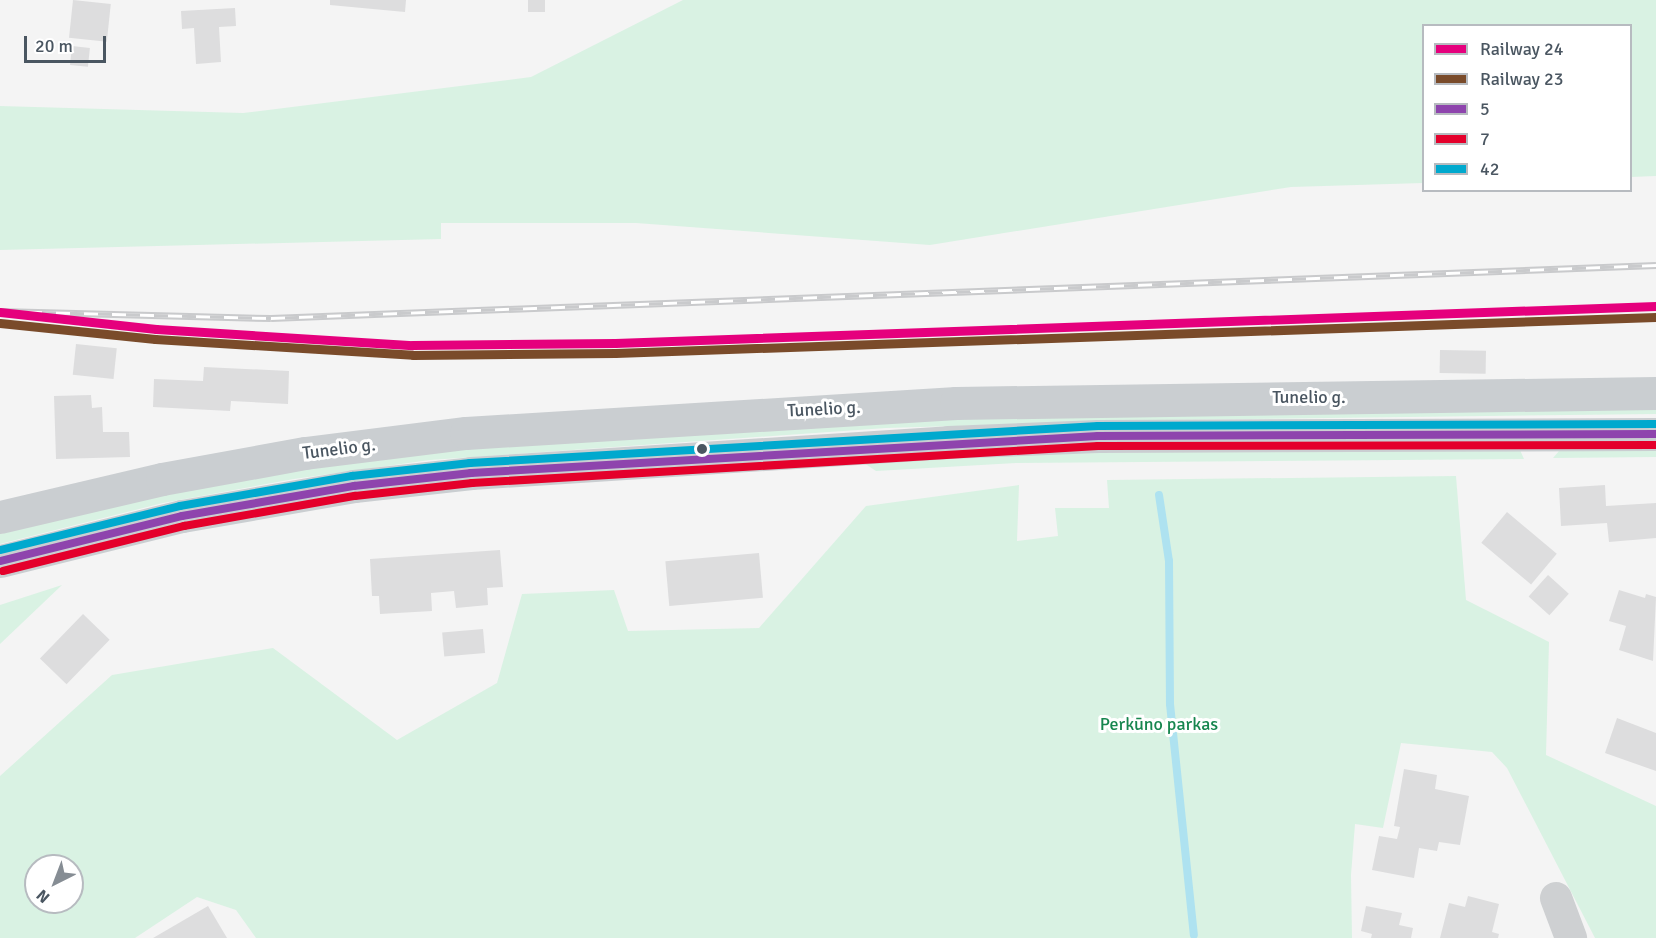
<!DOCTYPE html>
<html>
<head>
<meta charset="utf-8">
<style>
	body { margin:0 }
	#map { position:relative; width:1656px; height:938px; overflow:hidden; background:#f4f4f4; font-family:Signika,sans-serif }
	div>[style] { position:absolute }
	[style*='--x'] { left:calc(var(--x)*1px); top:calc(var(--y)*1px); width:calc(var(--w)*1px); rotate:calc(var(--a)*1deg) }
	.green>* { inset:0; background:#d9f2e3 }
	.stream>* { height:8px; margin:-4px; padding:0 4px; transform-origin:4px; border-radius:4px; background:#aee2f0 }
	.building>* { inset:0; background:#ddddde; transform-origin:0 0 }
	.minor>* { height:32px; margin:-16px; padding:0 16px; transform-origin:16px; border-radius:16px; background:#ced0d2 }
	.primary>* { height:33px; margin:-16.5px; padding:0 16.5px; transform-origin:16.5px; border-radius:16.5px; background:#caced1 }
	.rail>* { height:7px; margin-top:-3.5px; transform-origin:0; background:repeating-linear-gradient(90deg,#fff 0 14px,#c9cacc 0 28px); box-sizing:border-box; border-block:2px solid #c9cacc }
	.bus-1>* { height:8px; margin:-4px; padding:0 4px; transform-origin:4px; border-radius:4px; background:#8e44ad }
	.bus-2>* { height:8px; margin:-4px; padding:0 4px; transform-origin:4px; border-radius:4px; background:#e4002b }
	.bus-3>* { height:8px; margin:-4px; padding:0 4px; transform-origin:4px; border-radius:4px; background:#00a9ce }
	.rail-1>* { height:9px; margin:-4.5px; padding:0 4.5px; transform-origin:4.5px; border-radius:4.5px; background:#e5007d }
	.rail-2>* { height:9px; margin:-4.5px; padding:0 4.5px; transform-origin:4.5px; border-radius:4.5px; background:#7a4b2a }
	.dots>* { width:16px; height:16px; translate:-50% -50%; box-sizing:border-box; border:3px solid #fff; border-radius:50% }
	span { translate:-50% -50%; white-space:nowrap; text-align:center; line-height:1.15; -webkit-text-stroke:6px #fff; paint-order:stroke }
	.street-label { font-size:18px; color:#4a5661 }
	.park-label { font-size:18px; color:#17864f }
	.legend { position:absolute; left:1422px; top:24px; width:210px; height:168px; box-sizing:border-box; background:#fff; border:2px solid #b7bbc0; margin:0; padding:8px 10px; list-style:none; font-size:18px; color:#4a5661 }
	.legend li { display:flex; align-items:center; gap:12px; height:30px }
	.legend b { width:30px; border:2px solid #b7bbc0 }
	.north { position:absolute; left:24px; top:854px; width:60px; height:60px; box-sizing:border-box; background:#fff; border:2px solid #b7bbc0; border-radius:50%; rotate:222deg; font-size:16px; font-weight:700; line-height:24px; text-align:center; color:#4a5661 }
	.north::after { content:''; display:block; margin:auto; width:21px; height:27px; background:#868d94; clip-path:polygon(50% 0,100% 100%,50% 72%,0 100%) }
	.scale { position:absolute; left:24px; top:36px; width:82px; height:27px; box-sizing:border-box; border:3px solid #4a5661; border-top:0; padding-left:8px; font-size:18px; line-height:21px; white-space:nowrap; color:#4a5661; -webkit-text-stroke:4px #fff; paint-order:stroke }
</style>
</head>
<body>
<div id="map">
	<div class="green">
		<div style="clip-path:polygon(683px 0,1656px 0,1656px 176px,1631px 177px,1630px 26px,1424px 26px,1423px 183px,1291px 187px,930px 245px,636px 223px,441px 223px,441px 239px,0 250px,0 106px,243px 113px,531px 77px)"></div>
		<div style="clip-path:polygon(1656px 408px,1656px 414px,1165px 420px,886px 428px,430px 460px,294px 479px,163px 503px,0 544px,0 534px,161px 495px,292px 469px,429px 451px,1037px 413px)"></div>
		<div style="clip-path:polygon(1656px 449px,1656px 457px,1553px 458px,1559px 451px)"></div>
		<div style="clip-path:polygon(1520px 450px,1524px 459px,1016px 463px,876px 471px,864px 463px,994px 455px,1154px 452px)"></div>
		<div style="clip-path:polygon(evenodd,1456px 476px,1466px 600px,1549px 642px,1546px 755px,1656px 806px,1656px 938px,1595px 938px,1507px 768px,1492px 752px,1401px 743px,1383px 828px,1355px 824px,1351px 875px,1352px 938px,256px 938px,236px 910px,197px 897px,135px 938px,0 938px,0 776px,112px 675px,273px 648px,397px 740px,497px 683px,522px 594px,614px 590px,628px 631px,759px 628px,866px 506px,1019px 485px,1017px 541px,1058px 536px,1055px 508px,1109px 508px,1107px 480px,1456px 476px,36px 866px,72px 866px,72px 902px,36px 902px,36px 866px)"></div>
		<div style="clip-path:polygon(62px 585px,0 644px,0 605px)"></div>
	</div>
	<div class="stream">
		<div style="--x:1159;--y:495;--w:67;--a:81.4"></div>
		<div style="--x:1169;--y:561;--w:143;--a:89.6"></div>
		<div style="--x:1170;--y:704;--w:232;--a:84.1"></div>
	</div>
	<div class="building">
		<div style="left:73px;top:0;width:38px;height:38px;rotate:6deg"></div>
		<div style="clip-path:polygon(330px 0,406px 0,405px 12px,330px 5px)"></div>
		<div style="left:528px;top:0;width:17px;height:12px"></div>
		<div style="clip-path:polygon(235px 8px,236px 26px,219px 27px,221px 62px,196px 64px,194px 28px,182px 29px,181px 11px)"></div>
		<div style="left:72px;top:46px;width:18px;height:19px;rotate:6deg"></div>
		<div style="left:76px;top:344px;width:41px;height:31px;rotate:6deg"></div>
		<div style="left:1440px;top:350px;width:46px;height:23px;rotate:1deg"></div>
		<div style="clip-path:polygon(204px 367px,289px 371px,288px 404px,231px 401px,230px 411px,153px 407px,154px 379px,203px 381px)"></div>
		<div style="clip-path:polygon(91px 395px,92px 408px,102px 407px,103px 432px,129px 432px,130px 457px,56px 459px,54px 396px)"></div>
		<div style="clip-path:polygon(1605px 485px,1606px 506px,1656px 503px,1656px 538px,1609px 542px,1607px 523px,1561px 526px,1559px 488px)"></div>
		<div style="left:1507px;top:512px;width:65px;height:40px;rotate:40deg"></div>
		<div style="clip-path:polygon(500px 550px,503px 587px,487px 588px,488px 605px,456px 608px,454px 591px,431px 593px,432px 611px,380px 614px,379px 596px,372px 596px,370px 559px)"></div>
		<div style="left:759px;top:553px;width:45px;height:94px;rotate:85deg"></div>
		<div style="left:1548px;top:575px;width:28px;height:29px;rotate:42deg"></div>
		<div style="clip-path:polygon(1619px 590px,1645px 598px,1646px 594px,1656px 597px,1653px 661px,1619px 650px,1626px 626px,1609px 621px)"></div>
		<div style="left:83px;top:614px;width:37px;height:62px;rotate:44deg"></div>
		<div style="left:483px;top:629px;width:24px;height:41px;rotate:85deg"></div>
		<div style="clip-path:polygon(1617px 718px,1656px 733px,1656px 771px,1605px 753px)"></div>
		<div style="clip-path:polygon(1404px 769px,1437px 775px,1435px 789px,1469px 796px,1460px 845px,1439px 842px,1437px 851px,1419px 848px,1414px 878px,1372px 870px,1379px 836px,1397px 839px,1400px 827px,1394px 826px)"></div>
		<div style="clip-path:polygon(1468px 896px,1499px 904px,1492px 932px,1499px 934px,1498px 938px,1440px 938px,1449px 903px,1465px 907px)"></div>
		<div style="clip-path:polygon(208px 906px,227px 938px,153px 938px)"></div>
		<div style="clip-path:polygon(1366px 906px,1402px 913px,1399px 925px,1413px 928px,1411px 938px,1371px 938px,1372px 934px,1361px 931px)"></div>
	</div>
	<div class="minor">
		<div style="--x:1556;--y:898;--w:43;--a:69.4"></div>
	</div>
	<div class="primary">
		<div style="--x:0;--y:517;--w:166;--a:-13.2"></div>
		<div style="--x:162;--y:479;--w:145;--a:-10.3"></div>
		<div style="--x:305;--y:453;--w:162;--a:-7.1"></div>
		<div style="--x:466;--y:433;--w:491;--a:-3.5"></div>
		<div style="--x:956;--y:403;--w:700;--a:-0.82"></div>
		<div style="--x:0;--y:561;--w:187;--a:-13.9"></div>
		<div style="--x:182;--y:516;--w:175;--a:-9.9"></div>
		<div style="--x:354;--y:486;--w:118;--a:-6.3"></div>
		<div style="--x:471;--y:473;--w:478;--a:-3.7"></div>
		<div style="--x:948;--y:442;--w:150;--a:-2.3"></div>
		<div style="--x:1098;--y:436;--w:558;--a:-0.21"></div>
	</div>
	<div class="rail">
		<div style="--x:0;--y:311;--w:271;--a:1.5"></div>
		<div style="--x:271;--y:318;--w:1386;--a:-2.19"></div>
	</div>
	<div class="bus-1">
		<div style="--x:0;--y:561;--w:187;--a:-13.9"></div>
		<div style="--x:182;--y:516;--w:175;--a:-9.9"></div>
		<div style="--x:354;--y:486;--w:118;--a:-6.3"></div>
		<div style="--x:471;--y:473;--w:628;--a:-3.38"></div>
		<div style="--x:1098;--y:436;--w:558;--a:-0.21"></div>
	</div>
	<div class="bus-2">
		<div style="--x:3;--y:571;--w:187;--a:-14"></div>
		<div style="--x:184;--y:526;--w:174;--a:-10"></div>
		<div style="--x:355;--y:496;--w:118;--a:-6.3"></div>
		<div style="--x:472;--y:483;--w:627;--a:-3.38"></div>
		<div style="--x:1098;--y:446;--w:558;--a:-0.1"></div>
	</div>
	<div class="bus-3">
		<div style="--x:0;--y:550;--w:185;--a:-13.7"></div>
		<div style="--x:180;--y:506;--w:175;--a:-9.9"></div>
		<div style="--x:352;--y:476;--w:119;--a:-6.3"></div>
		<div style="--x:470;--y:463;--w:629;--a:-3.37"></div>
		<div style="--x:1098;--y:426;--w:558;--a:-0.21"></div>
	</div>
	<div class="rail-1">
		<div style="--x:0;--y:312;--w:157;--a:6.2"></div>
		<div style="--x:156;--y:329;--w:257;--a:3.6"></div>
		<div style="--x:413;--y:345;--w:202;--a:-0.6"></div>
		<div style="--x:615;--y:343;--w:1042;--a:-2.04"></div>
	</div>
	<div class="rail-2">
		<div style="--x:0;--y:323;--w:156;--a:5.9"></div>
		<div style="--x:155;--y:339;--w:258;--a:3.5"></div>
		<div style="--x:413;--y:355;--w:202;--a:-0.6"></div>
		<div style="--x:615;--y:353;--w:1042;--a:-1.98"></div>
	</div>
	<div class="dots">
		<div style="left:702px;top:449px;background:#4a5661"></div>
	</div>
	<div class="street-label">
		<span style="left:1309px;top:397px">Tunelio g.</span>
		<span style="left:824px;top:409px;rotate:-3deg">Tunelio g.</span>
		<span style="left:339px;top:449px;rotate:-7deg">Tunelio g.</span>
	</div>
	<div class="park-label">
		<span style="left:1159px;top:724px">Perkūno parkas</span>
	</div>
	<ul class="legend">
	<li><b style="height:8px;background:#e5007d"></b>Railway 24</li>
	<li><b style="height:8px;background:#7a4b2a"></b>Railway 23</li>
	<li><b style="height:8px;background:#8e44ad"></b>5</li>
	<li><b style="height:8px;background:#e4002b"></b>7</li>
	<li><b style="height:8px;background:#00a9ce"></b>42</li>
	</ul>
	<div class="north">N</div>
	<div class="scale">20 m</div>
</div>
</body>
</html>
